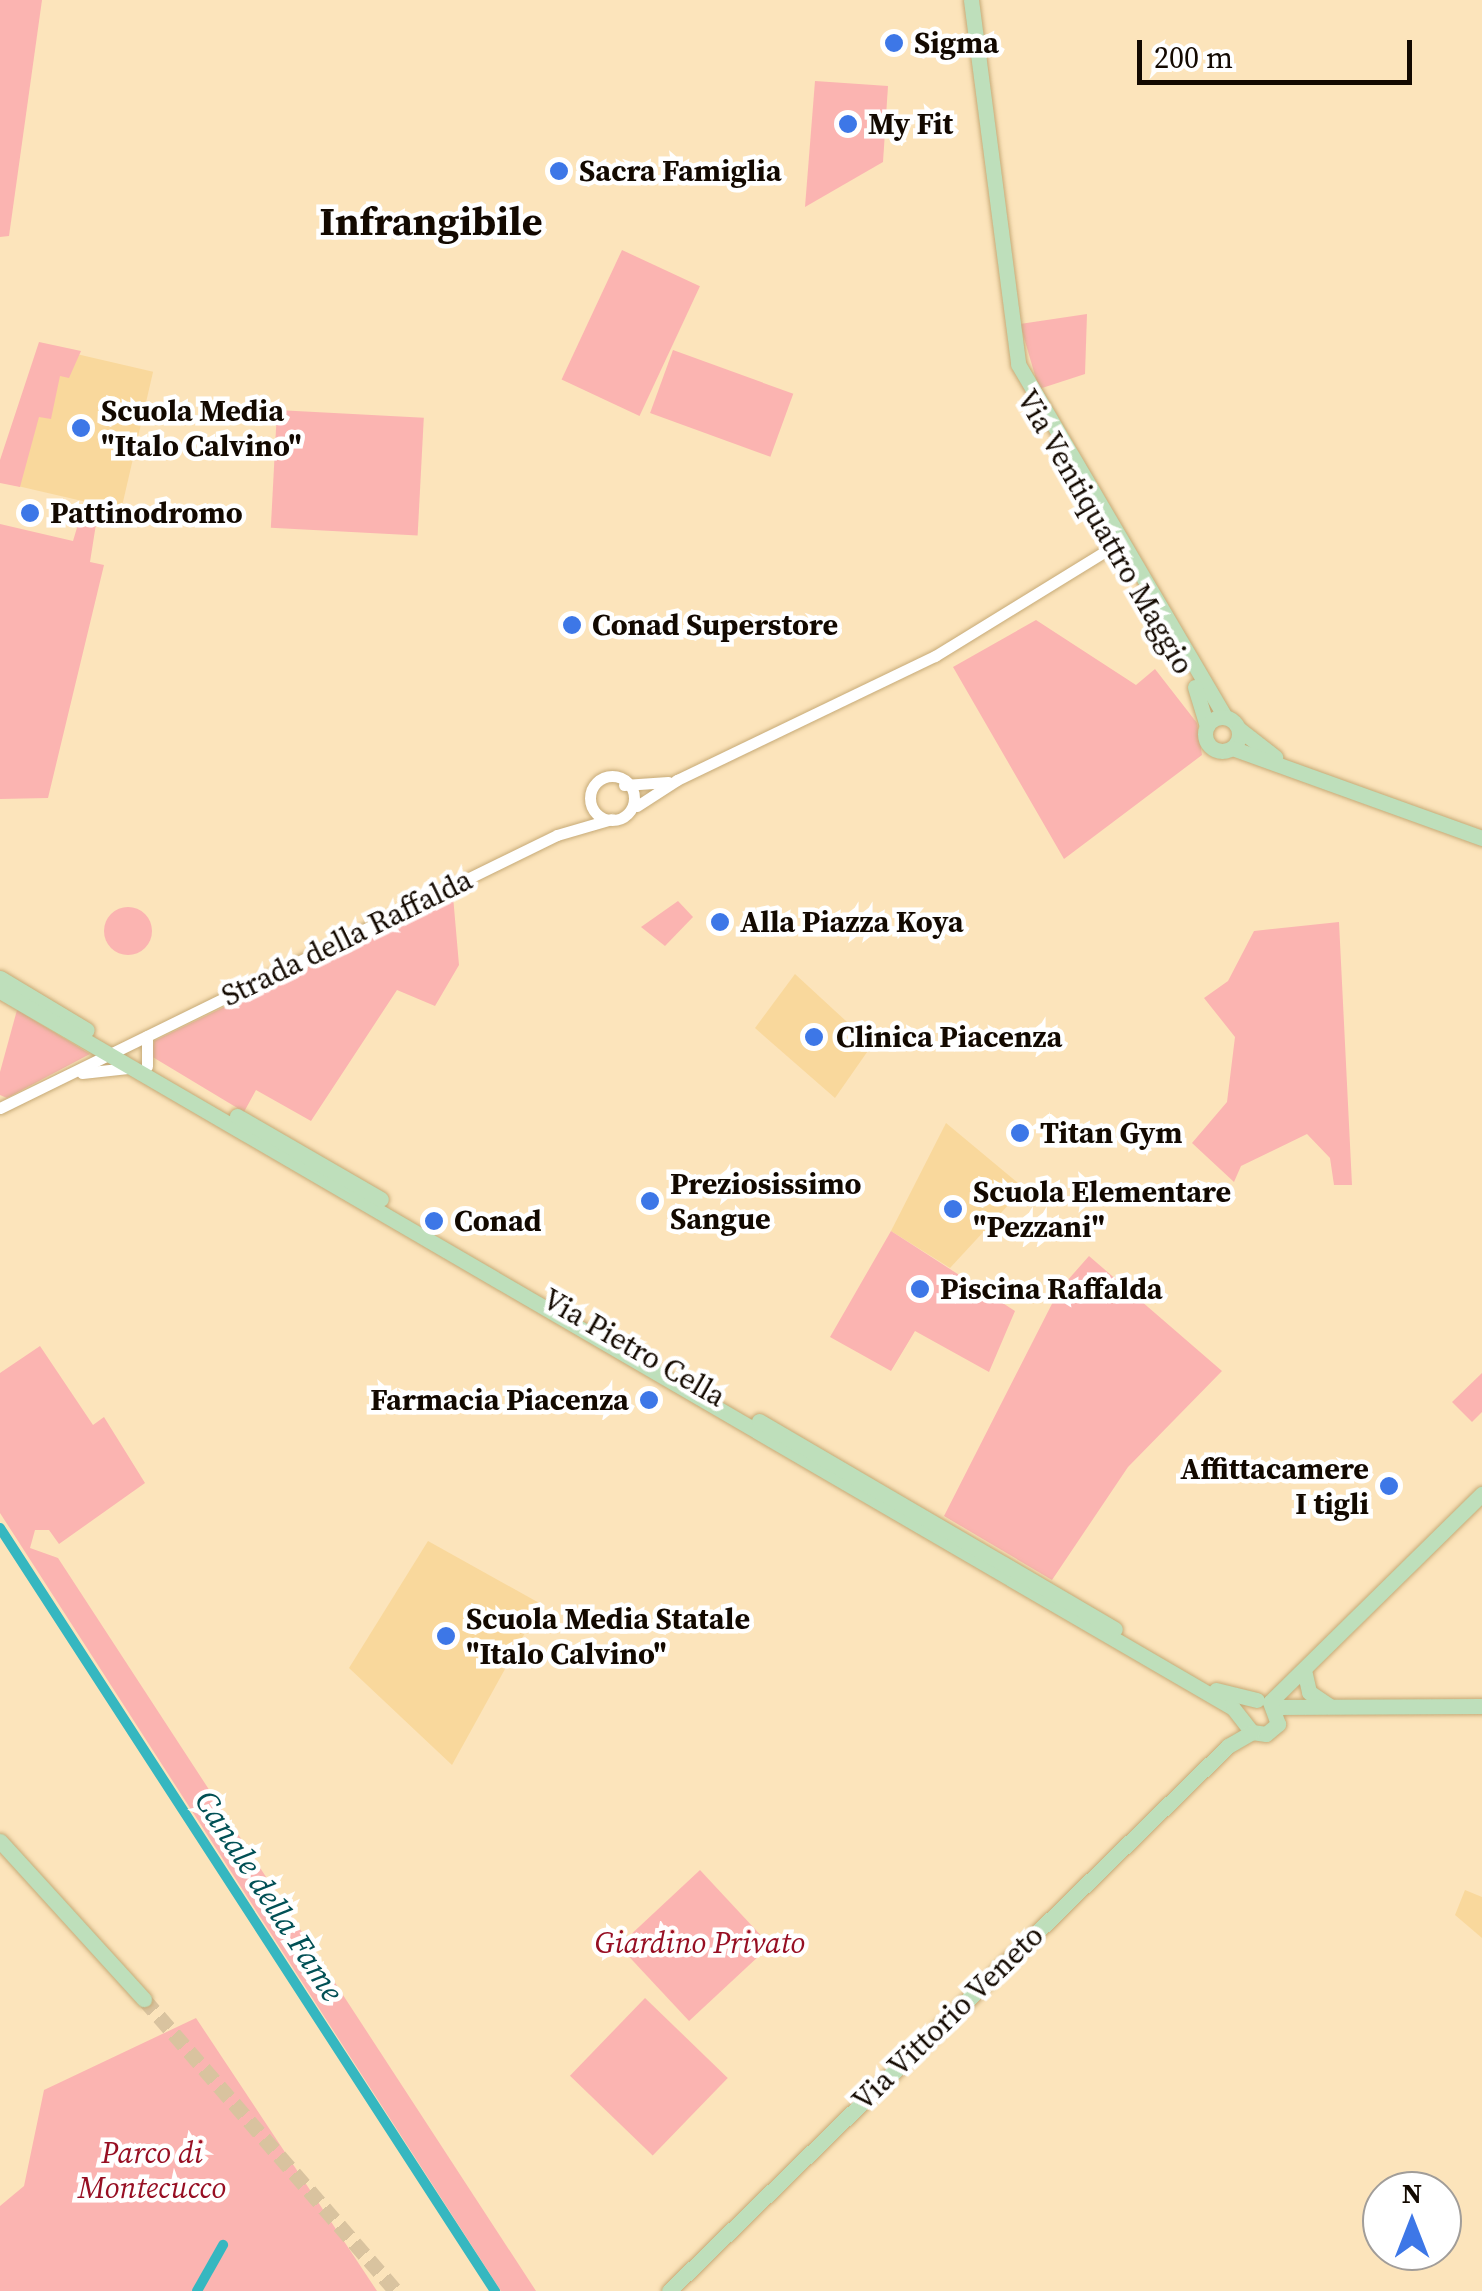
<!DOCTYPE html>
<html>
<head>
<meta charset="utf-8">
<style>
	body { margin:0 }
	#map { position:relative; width:1482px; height:2291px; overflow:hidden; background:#fce4bb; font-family:"Source Serif 4",serif }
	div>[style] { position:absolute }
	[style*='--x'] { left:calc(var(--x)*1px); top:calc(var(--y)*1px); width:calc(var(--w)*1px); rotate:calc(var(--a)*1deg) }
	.built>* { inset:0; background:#f9d89c; transform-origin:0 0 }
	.green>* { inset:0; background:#fbb4b1; transform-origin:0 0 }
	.round { border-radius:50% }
	.canal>* { height:10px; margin:-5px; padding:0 5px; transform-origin:5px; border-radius:5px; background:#36b7c0 }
	.major-tunnel>* { height:15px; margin-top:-7.5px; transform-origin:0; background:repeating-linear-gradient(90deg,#d9c39f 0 15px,transparent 0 23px) }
	.roads { filter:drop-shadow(0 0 2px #c6aa77) drop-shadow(0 0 2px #c6aa77) }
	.minor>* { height:11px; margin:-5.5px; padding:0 5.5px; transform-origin:5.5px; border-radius:5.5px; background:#fff }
	.minor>.ring { margin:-5.5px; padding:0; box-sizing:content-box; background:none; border:11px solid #fff; border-radius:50% }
	.major>* { height:15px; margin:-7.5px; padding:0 7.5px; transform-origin:7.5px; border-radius:7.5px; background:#bedfbb }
	.major>.ring { margin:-7.5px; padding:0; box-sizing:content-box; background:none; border:15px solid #bedfbb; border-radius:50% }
	.dots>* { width:28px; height:28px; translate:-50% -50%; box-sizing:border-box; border:5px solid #fff; border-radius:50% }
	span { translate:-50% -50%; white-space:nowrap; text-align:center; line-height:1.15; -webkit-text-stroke:9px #fff; paint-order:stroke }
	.poi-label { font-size:30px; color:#130900; font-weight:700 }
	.left { translate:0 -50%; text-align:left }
	.right { translate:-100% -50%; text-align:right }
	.street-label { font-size:30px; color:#130900 }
	.park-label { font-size:30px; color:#970f23; font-style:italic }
	.water-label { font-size:32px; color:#015055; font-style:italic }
	.district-label { font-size:40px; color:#130900; font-weight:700 }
	.north { position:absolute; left:1362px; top:2171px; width:100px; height:100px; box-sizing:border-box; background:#fff; border:2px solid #a19d99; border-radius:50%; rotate:0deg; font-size:28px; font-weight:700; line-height:40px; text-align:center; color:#130900 }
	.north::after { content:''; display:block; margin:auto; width:35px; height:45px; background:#3d77e7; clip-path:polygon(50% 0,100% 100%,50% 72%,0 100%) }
	.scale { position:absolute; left:1137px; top:40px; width:275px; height:45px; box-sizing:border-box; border:5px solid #130900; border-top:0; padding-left:12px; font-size:30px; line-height:35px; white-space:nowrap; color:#130900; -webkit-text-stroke:8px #fff; paint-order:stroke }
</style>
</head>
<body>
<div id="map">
	<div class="built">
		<div style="left:42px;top:346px;width:114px;height:142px;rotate:13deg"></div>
		<div style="clip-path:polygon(795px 974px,872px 1045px,835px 1098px,755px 1028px)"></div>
		<div style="clip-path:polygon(946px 1123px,1024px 1188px,950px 1268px,891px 1231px)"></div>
		<div style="clip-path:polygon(428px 1541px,541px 1604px,452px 1765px,349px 1668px)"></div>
		<div style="clip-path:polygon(1465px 1890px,1482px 1897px,1482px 1938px,1455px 1915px)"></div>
	</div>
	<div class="green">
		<div style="clip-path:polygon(0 0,42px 0,9px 236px,0 237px)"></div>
		<div style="clip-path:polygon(815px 81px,888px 86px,883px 162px,805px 207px)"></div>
		<div style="left:622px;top:250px;width:86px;height:143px;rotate:25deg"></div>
		<div style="clip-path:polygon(1087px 314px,1085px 374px,1039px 389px,1020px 324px)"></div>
		<div style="clip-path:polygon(39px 342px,81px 351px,69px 378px,60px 376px,51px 419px,39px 417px,20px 487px,0 483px,0 460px)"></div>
		<div style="left:673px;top:350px;width:128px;height:67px;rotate:20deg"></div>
		<div style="left:277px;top:410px;width:147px;height:118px;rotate:3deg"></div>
		<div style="clip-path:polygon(79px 521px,96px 524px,90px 562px,104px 565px,48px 798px,0 799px,0 524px,73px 541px)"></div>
		<div style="clip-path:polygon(1036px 620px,1136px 685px,1155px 669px,1197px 723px,1202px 755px,1064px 859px,953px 667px)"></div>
		<div style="clip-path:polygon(453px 896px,459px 965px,435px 1006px,397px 990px,311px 1121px,256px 1090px,244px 1112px,151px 1056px,154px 1041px)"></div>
		<div style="clip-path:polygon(678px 901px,693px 917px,665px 946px,641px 927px)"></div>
		<div class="round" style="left:104px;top:907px;width:48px;height:48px"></div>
		<div style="clip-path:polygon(1339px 922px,1352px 1185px,1334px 1185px,1330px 1158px,1307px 1134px,1241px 1166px,1234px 1182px,1192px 1143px,1227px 1102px,1235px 1037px,1204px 998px,1228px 981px,1254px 931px)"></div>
		<div style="clip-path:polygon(17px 1010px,90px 1054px,7px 1098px,0 1095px,0 1072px)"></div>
		<div style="clip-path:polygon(891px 1231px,1015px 1311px,989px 1372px,915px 1331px,891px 1371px,830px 1337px)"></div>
		<div style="clip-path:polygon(1089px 1256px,1222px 1371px,1128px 1467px,1052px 1580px,944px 1516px,1059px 1290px)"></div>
		<div style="clip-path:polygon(40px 1346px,93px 1425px,104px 1417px,145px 1483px,59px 1544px,49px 1530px,35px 1530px,30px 1548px,58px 1558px,536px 2291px,501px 2291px,0 1513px,0 1373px)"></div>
		<div style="clip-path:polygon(1482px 1373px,1482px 1412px,1472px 1422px,1452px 1402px)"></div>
		<div style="left:700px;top:1870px;width:103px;height:111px;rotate:47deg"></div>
		<div style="left:645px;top:1998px;width:115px;height:108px;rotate:44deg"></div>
		<div style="clip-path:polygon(196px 2018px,377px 2291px,0 2291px,0 2206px,24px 2186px,44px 2090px)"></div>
	</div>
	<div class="canal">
		<div style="--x:0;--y:1528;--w:910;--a:57.03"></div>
		<div style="--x:197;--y:2291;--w:53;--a:-60.5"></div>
	</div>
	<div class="major-tunnel">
		<div style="--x:144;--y:1999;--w:386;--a:49.2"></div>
	</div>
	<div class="roads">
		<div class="minor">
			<div class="ring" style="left:590px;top:776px;width:33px;height:33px"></div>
			<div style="--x:624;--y:785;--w:44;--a:-3.9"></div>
			<div style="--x:637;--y:806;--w:48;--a:-33"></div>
			<div style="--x:677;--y:780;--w:286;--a:-25.7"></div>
			<div style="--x:935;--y:656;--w:208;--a:-31.6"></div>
			<div style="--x:147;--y:1066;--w:30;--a:-90"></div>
			<div style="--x:82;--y:1073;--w:46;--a:-6.2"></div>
			<div style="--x:0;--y:1108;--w:620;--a:-26.11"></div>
			<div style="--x:557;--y:835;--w:57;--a:-16.2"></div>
		</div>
		<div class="major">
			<div style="--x:971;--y:0;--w:367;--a:82.6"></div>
			<div style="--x:1018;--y:364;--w:409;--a:59.6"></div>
			<div style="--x:1195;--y:687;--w:41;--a:72.9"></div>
			<div class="ring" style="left:1205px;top:717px;width:19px;height:19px"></div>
			<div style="--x:1239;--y:729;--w:46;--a:37.9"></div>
			<div style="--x:1232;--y:748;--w:266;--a:19.8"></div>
			<div style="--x:0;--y:978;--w:101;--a:30.9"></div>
			<div style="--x:0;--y:991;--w:1426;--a:30.18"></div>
			<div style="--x:1233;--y:1708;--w:31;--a:52"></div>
			<div style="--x:237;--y:1116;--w:166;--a:30"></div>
			<div style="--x:759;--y:1421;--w:412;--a:30.3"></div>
			<div style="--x:1304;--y:1670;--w:23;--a:77"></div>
			<div style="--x:1309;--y:1692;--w:25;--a:34"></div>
			<div style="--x:1216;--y:1690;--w:42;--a:13.7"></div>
			<div style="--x:1270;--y:1702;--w:297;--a:-44.5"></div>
			<div style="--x:1276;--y:1707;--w:206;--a:-0.3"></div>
			<div style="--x:1252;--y:1732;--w:14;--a:8"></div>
			<div style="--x:1266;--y:1734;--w:16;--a:-40"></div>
			<div style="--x:1278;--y:1724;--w:23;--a:-110"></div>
			<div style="--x:0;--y:1841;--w:214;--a:47.7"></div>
			<div style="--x:669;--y:2291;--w:781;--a:-44.27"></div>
			<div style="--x:1228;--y:1746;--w:28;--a:-30"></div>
		</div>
	</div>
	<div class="dots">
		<div style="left:894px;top:43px;background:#3d77e7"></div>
		<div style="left:848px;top:124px;background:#3d77e7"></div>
		<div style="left:559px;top:171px;background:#3d77e7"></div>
		<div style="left:81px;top:428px;background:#3d77e7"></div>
		<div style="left:30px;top:513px;background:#3d77e7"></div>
		<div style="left:572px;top:625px;background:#3d77e7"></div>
		<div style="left:720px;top:922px;background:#3d77e7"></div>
		<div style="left:814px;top:1037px;background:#3d77e7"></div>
		<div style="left:1020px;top:1133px;background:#3d77e7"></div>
		<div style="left:650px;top:1201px;background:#3d77e7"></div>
		<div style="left:953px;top:1209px;background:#3d77e7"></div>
		<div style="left:434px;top:1221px;background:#3d77e7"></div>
		<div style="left:920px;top:1289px;background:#3d77e7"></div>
		<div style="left:649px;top:1400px;background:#3d77e7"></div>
		<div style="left:1389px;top:1486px;background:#3d77e7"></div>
		<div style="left:446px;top:1636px;background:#3d77e7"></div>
	</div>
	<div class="poi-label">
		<span class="left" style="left:914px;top:43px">Sigma</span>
		<span class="left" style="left:868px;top:124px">My Fit</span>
		<span class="left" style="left:579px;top:171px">Sacra Famiglia</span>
		<span class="left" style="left:101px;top:428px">Scuola Media<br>"Italo Calvino"</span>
		<span class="left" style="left:50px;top:513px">Pattinodromo</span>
		<span class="left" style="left:592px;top:625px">Conad Superstore</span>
		<span class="left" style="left:740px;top:922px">Alla Piazza Koya</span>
		<span class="left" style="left:836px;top:1037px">Clinica Piacenza</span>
		<span class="left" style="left:1040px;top:1133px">Titan Gym</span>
		<span class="left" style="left:670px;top:1201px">Preziosissimo<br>Sangue</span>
		<span class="left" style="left:973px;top:1209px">Scuola Elementare<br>"Pezzani"</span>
		<span class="left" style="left:454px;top:1221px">Conad</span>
		<span class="left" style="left:940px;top:1289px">Piscina Raffalda</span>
		<span class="right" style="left:629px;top:1400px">Farmacia Piacenza</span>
		<span class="right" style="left:1369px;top:1486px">Affittacamere<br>I tigli</span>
		<span class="left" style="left:466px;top:1636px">Scuola Media Statale<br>"Italo Calvino"</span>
	</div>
	<div class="street-label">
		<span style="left:1105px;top:532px;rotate:60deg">Via Ventiquattro Maggio</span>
		<span style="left:347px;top:938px;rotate:-26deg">Strada della Raffalda</span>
		<span style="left:634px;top:1348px;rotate:30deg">Via Pietro Cella</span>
		<span style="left:948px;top:2018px;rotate:-44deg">Via Vittorio Veneto</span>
	</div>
	<div class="park-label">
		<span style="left:700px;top:1943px">Giardino Privato</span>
		<span style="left:152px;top:2170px">Parco di<br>Montecucco</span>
	</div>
	<div class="water-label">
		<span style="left:269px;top:1896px;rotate:57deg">Canale della Fame</span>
	</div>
	<div class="district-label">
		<span style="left:431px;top:221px">Infrangibile</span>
	</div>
	<div class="north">N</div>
	<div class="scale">200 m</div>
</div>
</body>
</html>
